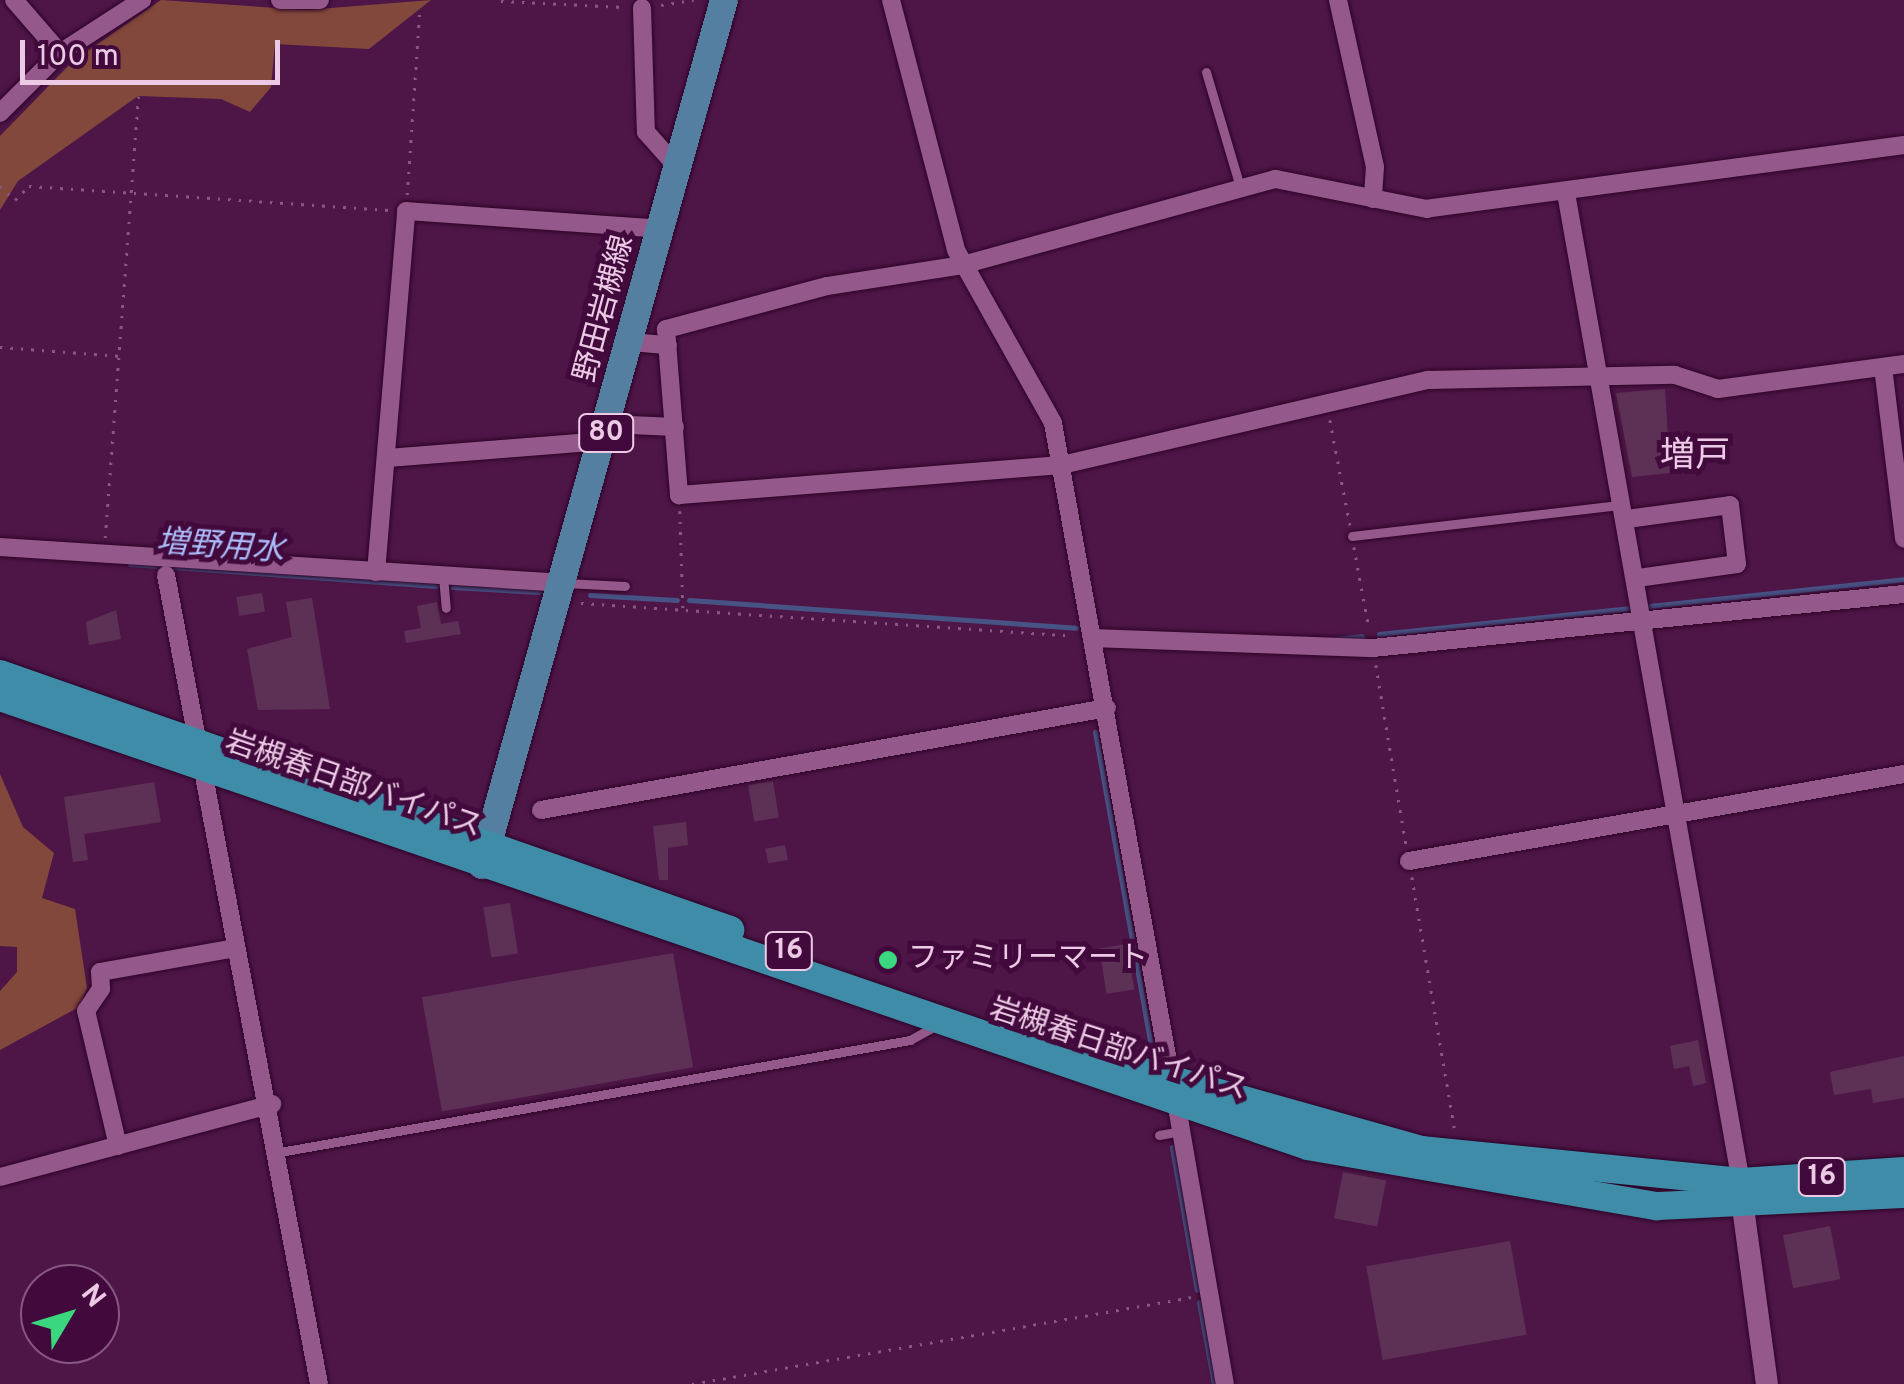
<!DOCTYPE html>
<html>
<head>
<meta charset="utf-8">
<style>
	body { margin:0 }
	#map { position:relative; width:1904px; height:1384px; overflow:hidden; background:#4e1647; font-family:Overpass,"Noto Sans JP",sans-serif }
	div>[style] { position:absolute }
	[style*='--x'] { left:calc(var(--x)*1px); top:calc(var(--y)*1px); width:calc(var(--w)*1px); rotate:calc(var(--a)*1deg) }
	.forest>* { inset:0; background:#82483b }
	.stream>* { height:5px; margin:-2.5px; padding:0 2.5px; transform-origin:2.5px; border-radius:2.5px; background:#485385 }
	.building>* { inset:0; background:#5d3156; transform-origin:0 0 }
	.path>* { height:2.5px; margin-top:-1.25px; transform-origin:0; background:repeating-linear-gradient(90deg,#885881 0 2.5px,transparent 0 10.5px) }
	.roads { filter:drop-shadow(0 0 2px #2d0428) drop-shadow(0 0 2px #2d0428) }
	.service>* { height:9px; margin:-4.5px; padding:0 4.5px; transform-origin:4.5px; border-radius:4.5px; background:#95588b }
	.minor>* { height:18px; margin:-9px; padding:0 9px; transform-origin:9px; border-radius:9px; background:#95588b }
	.tertiary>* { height:22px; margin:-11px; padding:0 11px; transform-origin:11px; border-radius:11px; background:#95588b }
	.primary>* { height:28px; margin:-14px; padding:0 14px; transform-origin:14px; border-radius:14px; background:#547fa0 }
	.trunk>* { height:28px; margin:-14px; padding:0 14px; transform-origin:14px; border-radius:14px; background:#3e8ca7 }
	.dots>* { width:28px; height:28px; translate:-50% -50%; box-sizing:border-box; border:5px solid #420a3c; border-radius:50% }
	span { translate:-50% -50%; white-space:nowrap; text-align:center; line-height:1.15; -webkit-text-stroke:10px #420a3c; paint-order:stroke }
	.shield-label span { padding:2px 8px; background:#420a3c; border:2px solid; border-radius:8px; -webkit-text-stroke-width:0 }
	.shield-label { font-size:28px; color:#eccae5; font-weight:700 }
	.street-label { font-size:30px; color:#eccae5 }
	.poi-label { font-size:30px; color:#eccae5 }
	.left { translate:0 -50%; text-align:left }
	.water-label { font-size:32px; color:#adbcfb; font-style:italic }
	.quarter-label { font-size:35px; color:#eccae5 }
	.north { position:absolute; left:20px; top:1264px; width:100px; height:100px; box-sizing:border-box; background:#420a3c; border:2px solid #865780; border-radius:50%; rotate:52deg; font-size:28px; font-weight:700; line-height:40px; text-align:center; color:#eccae5 }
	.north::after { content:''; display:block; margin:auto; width:35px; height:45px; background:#3bd77f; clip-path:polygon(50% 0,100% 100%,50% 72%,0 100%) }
	.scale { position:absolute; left:20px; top:40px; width:260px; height:45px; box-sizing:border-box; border:5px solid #eccae5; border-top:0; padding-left:12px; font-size:30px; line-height:35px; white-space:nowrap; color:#eccae5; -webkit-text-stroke:8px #420a3c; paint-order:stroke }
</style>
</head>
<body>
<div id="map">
	<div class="forest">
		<div style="clip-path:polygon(161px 0,306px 10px,431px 0,369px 49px,275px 44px,271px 87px,250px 112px,221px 99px,138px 96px,18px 181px,0 210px,0 136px,73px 61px)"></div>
		<div style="clip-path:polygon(0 774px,23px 827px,54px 853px,42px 898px,75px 909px,87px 988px,79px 1007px,0 1050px,0 991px,17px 972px,17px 947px,0 946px)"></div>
	</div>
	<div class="stream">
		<div style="--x:130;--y:564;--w:307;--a:4.1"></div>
		<div style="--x:452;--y:587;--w:87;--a:3.3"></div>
		<div style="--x:590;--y:595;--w:87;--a:3.3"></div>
		<div style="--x:689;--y:600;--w:388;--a:4.1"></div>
		<div style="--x:1649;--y:606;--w:256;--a:-6"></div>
		<div style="--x:1379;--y:634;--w:251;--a:-5.9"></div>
		<div style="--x:1335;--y:639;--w:27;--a:-6"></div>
		<div style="--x:1095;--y:732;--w:337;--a:79.9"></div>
		<div style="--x:1172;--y:1147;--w:145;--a:80.1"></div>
		<div style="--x:1199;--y:1302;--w:83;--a:79.6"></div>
	</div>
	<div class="building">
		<div style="clip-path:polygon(1665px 389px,1670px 473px,1632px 477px,1616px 393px)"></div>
		<div style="left:262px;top:593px;width:19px;height:26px;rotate:81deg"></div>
		<div style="clip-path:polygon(312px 598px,330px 709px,258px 710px,247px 649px,292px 637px,286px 602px)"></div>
		<div style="clip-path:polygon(437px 602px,441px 624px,458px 621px,461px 634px,406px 643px,404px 631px,421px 628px,417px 606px)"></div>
		<div style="clip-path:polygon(116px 610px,121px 639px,89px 645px,86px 622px)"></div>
		<div style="left:773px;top:781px;width:37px;height:25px;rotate:81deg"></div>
		<div style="clip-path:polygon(154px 782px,161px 822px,84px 834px,88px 860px,73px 862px,64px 797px)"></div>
		<div style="clip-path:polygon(686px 822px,688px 845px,668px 848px,668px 880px,659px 880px,653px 826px)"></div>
		<div style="left:785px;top:845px;width:15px;height:20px;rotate:79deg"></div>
		<div style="left:510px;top:903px;width:51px;height:27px;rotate:81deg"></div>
		<div style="left:1127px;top:944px;width:46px;height:28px;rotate:81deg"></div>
		<div style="left:673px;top:953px;width:116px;height:255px;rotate:80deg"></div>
		<div style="clip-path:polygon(1698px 1040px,1706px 1083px,1693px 1086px,1689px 1066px,1674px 1069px,1670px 1046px)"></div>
		<div style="clip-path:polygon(1904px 1056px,1904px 1098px,1873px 1103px,1871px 1089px,1834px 1095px,1830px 1072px)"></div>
		<div style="left:1343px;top:1172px;width:44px;height:47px;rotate:11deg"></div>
		<div style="left:1830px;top:1226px;width:54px;height:48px;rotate:79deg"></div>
		<div style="left:1510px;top:1241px;width:95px;height:146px;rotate:80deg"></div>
	</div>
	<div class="path">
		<div style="--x:501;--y:1;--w:122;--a:2.8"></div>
		<div style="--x:661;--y:5;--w:33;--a:-9"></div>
		<div style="--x:0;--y:186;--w:21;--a:43"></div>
		<div style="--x:15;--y:200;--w:20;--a:-45"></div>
		<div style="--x:29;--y:186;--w:361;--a:3.8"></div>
		<div style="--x:407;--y:195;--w:189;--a:-86.1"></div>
		<div style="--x:0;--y:347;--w:121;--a:4.3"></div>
		<div style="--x:1330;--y:420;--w:107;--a:79.2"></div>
		<div style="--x:680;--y:511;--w:97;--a:88.2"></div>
		<div style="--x:105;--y:538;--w:443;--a:-85.7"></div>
		<div style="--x:1354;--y:547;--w:82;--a:79.5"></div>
		<div style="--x:581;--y:603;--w:492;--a:3.8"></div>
		<div style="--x:1376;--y:665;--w:182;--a:80.5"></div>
		<div style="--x:1412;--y:877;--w:258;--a:80.4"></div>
		<div style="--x:692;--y:1384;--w:508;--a:-9.85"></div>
	</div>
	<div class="roads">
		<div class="service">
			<div style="--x:1206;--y:72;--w:120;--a:73.5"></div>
			<div style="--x:1352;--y:536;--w:271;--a:-6.6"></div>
			<div style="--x:443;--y:576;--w:32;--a:85"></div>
			<div style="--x:565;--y:583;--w:60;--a:2.9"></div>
			<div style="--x:1159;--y:1135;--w:22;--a:-10"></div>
			<div style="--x:280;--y:1152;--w:640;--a:-10.08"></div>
			<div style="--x:910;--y:1040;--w:31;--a:-29"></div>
		</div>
		<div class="minor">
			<div style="--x:14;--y:0;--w:70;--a:49"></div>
			<div style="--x:280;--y:0;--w:40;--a:0"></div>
			<div style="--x:891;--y:0;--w:258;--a:75.4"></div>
			<div style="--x:956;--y:250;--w:198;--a:60.7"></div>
			<div style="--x:1053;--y:423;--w:672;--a:79.79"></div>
			<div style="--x:1338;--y:0;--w:171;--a:77.5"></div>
			<div style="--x:1375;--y:167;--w:32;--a:94"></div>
			<div style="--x:642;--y:8;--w:124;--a:88.2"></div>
			<div style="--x:646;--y:132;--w:48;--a:48.4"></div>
			<div style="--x:0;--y:113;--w:85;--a:-45"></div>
			<div style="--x:60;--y:53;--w:98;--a:-32.9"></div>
			<div style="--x:1904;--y:145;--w:481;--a:172.4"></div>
			<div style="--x:1427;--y:209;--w:155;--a:-168.8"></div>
			<div style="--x:1275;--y:179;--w:324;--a:164.6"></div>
			<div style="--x:963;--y:265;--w:138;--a:171.2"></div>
			<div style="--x:827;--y:286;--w:167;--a:165"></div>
			<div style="--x:666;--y:329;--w:167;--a:85.5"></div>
			<div style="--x:679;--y:495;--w:384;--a:-4.5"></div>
			<div style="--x:1062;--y:465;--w:376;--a:-13.1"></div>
			<div style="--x:1428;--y:380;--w:247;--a:-1.2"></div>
			<div style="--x:1675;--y:375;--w:45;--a:18"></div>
			<div style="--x:1718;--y:389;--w:188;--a:-7.7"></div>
			<div style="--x:1566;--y:193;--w:1004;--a:79.97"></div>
			<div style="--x:631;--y:342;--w:37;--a:5"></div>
			<div style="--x:1883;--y:367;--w:173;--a:83"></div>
			<div style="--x:608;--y:424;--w:67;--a:2.6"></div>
			<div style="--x:387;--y:458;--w:218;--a:-4.5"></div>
			<div style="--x:1627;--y:519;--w:104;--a:-7.7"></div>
			<div style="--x:1730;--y:505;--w:59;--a:83.2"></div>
			<div style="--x:1737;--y:564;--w:101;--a:172"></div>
			<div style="--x:0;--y:547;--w:566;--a:3.65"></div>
			<div style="--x:376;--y:572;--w:362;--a:-85.2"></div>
			<div style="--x:406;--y:211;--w:257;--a:4"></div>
			<div style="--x:166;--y:575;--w:823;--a:79.29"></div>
			<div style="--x:1094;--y:638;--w:279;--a:2.1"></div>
			<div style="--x:1373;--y:648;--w:534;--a:-5.81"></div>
			<div style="--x:541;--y:810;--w:575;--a:-10.22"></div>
			<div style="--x:1409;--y:861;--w:503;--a:-9.97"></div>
			<div style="--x:1177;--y:1107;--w:281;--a:80.2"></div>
			<div style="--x:118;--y:1146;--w:139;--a:-103.3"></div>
			<div style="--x:86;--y:1011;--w:27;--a:-56"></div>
			<div style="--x:101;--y:989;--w:17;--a:-93"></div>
			<div style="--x:100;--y:972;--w:138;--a:-10"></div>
			<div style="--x:0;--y:1177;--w:282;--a:-15"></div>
		</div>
		<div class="tertiary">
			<div style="--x:1740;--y:1185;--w:201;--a:82.3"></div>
		</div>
		<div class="primary">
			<div style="--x:482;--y:865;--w:898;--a:-74.37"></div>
		</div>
		<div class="trunk">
			<div style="--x:0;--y:674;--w:774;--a:19.32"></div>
			<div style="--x:0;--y:697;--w:1383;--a:18.95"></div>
			<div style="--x:1308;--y:1146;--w:354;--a:9.8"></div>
			<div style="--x:1657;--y:1206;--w:247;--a:-2.8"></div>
			<div style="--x:1091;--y:1057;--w:343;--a:15.7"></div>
			<div style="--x:1421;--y:1150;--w:322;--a:5.7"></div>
			<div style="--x:1741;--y:1182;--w:163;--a:-3.9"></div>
		</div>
	</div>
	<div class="dots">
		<div style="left:888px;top:960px;background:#3bd77f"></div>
	</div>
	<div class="shield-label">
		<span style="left:606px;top:433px">80</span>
		<span style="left:789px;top:951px">16</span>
		<span style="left:1822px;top:1177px">16</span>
	</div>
	<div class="street-label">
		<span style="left:606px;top:309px;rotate:-75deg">野田岩槻線</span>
		<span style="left:353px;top:786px;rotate:19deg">岩槻春日部バイパス</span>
		<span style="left:1118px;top:1051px;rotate:18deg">岩槻春日部バイパス</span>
	</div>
	<div class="poi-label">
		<span class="left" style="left:908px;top:960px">ファミリーマート</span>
	</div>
	<div class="water-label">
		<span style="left:220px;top:548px;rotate:4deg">増野用水</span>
	</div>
	<div class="quarter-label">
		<span style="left:1695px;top:457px">増戸</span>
	</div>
	<div class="north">N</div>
	<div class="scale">100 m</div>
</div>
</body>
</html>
